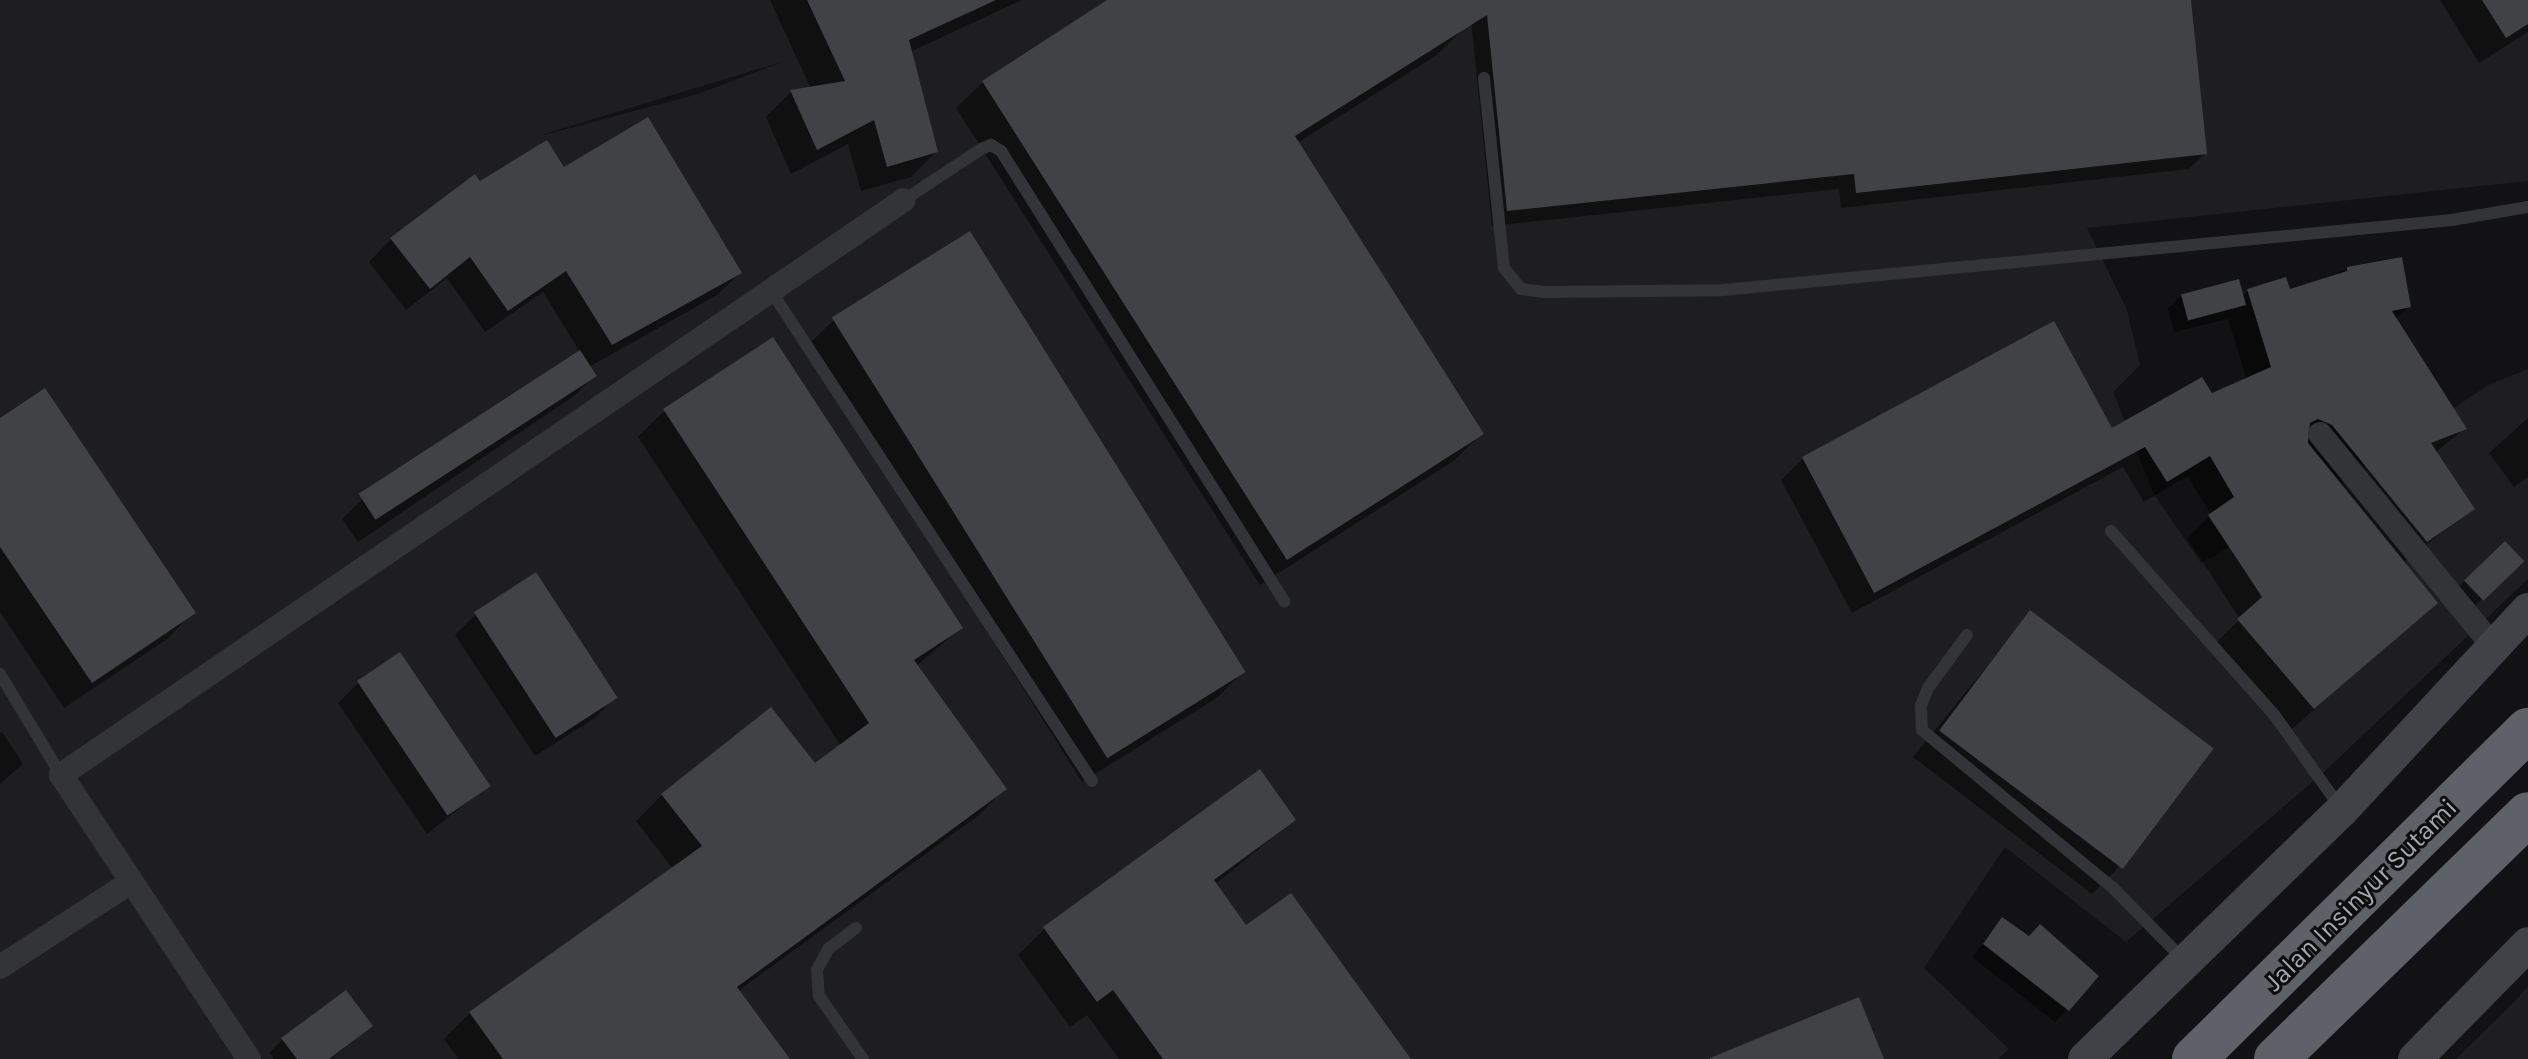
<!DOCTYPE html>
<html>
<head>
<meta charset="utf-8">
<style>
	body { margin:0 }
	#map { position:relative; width:2528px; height:1059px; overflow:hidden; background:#121113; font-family:Karla,sans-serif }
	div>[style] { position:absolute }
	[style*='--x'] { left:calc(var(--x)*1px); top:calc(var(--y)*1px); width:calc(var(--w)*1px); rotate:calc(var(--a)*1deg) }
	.built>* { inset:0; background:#1e1e20 }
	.shadow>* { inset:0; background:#0007; transform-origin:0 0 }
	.building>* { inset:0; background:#414246; transform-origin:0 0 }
	.lane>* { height:12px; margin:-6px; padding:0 6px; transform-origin:6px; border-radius:6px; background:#333438 }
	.street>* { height:24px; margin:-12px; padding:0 12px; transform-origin:12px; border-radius:12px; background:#333438 }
	.secondary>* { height:34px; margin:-17px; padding:0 17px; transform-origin:17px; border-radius:17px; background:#414247 }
	.highway>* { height:44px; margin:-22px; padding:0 22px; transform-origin:22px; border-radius:22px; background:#5f6168 }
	span { translate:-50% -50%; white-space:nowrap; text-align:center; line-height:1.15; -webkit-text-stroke:6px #0d0d0e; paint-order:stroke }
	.street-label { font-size:26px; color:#a4a8b2 }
</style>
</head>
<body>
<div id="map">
	<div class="built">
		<div style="clip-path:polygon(evenodd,0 0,2528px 0,2528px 181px,2087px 228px,2127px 310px,2140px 365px,2113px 392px,2154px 494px,2201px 563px,2362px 470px,2488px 385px,2528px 369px,2528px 579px,2325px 771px,2126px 942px,2005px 847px,1924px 968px,2009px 1049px,1998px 1059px,0 1059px,0 0,785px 61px,698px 94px,544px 135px,544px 134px,785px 61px)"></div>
		<div style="clip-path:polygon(2528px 986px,2528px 1059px,2456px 1059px,2515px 1001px)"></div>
	</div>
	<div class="shadow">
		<div style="clip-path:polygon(770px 0,1022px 0,910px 52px,936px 152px,911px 177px,861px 191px,848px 144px,791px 174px,766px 117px,791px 92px,811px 89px)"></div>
		<div style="clip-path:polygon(1111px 0,1445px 0,1463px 29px,1437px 55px,1297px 143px,1482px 433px,1455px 460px,1260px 585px,956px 108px,983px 82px)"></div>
		<div style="clip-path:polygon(1469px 0,2189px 0,2205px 153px,2189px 169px,1841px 208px,1839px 189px,1492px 226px)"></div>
		<div style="clip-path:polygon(2440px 0,2528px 0,2528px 32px,2479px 63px)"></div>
		<div style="clip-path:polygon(563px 170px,740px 273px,717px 295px,589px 367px,595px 375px,574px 396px,358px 542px,342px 519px,362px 499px,580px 352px,543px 292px,485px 332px,447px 278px,406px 310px,369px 262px,391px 239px,480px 184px)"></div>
		<div style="clip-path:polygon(2348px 269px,2409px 306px,2395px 320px,2464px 429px,2435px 453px,2473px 508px,2403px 563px,2435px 603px,2292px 729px,2217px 642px,2240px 619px,2187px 538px,2211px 515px,2188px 476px,2144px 502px,2123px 467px,1852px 613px,1781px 480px,1803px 458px,2111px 431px,2211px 396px,2247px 380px,2228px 319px,2174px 332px,2168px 309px,2182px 295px,2242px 297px,2248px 291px,2288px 292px)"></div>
		<div style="clip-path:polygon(834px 320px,1244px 671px,1218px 697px,1082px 782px,807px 346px)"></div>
		<div style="clip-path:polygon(772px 340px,961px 628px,916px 666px,1005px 788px,979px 815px,738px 991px,788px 1059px,459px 1059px,444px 1039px,470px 1013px,673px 869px,636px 821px,662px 795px,814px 766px,841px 746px,638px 437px,664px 411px)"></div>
		<div style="clip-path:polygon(2528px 418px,2528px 477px,2514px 487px,2489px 453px)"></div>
		<div style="clip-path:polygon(0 420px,193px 612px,167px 639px,64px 708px,0 612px)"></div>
		<div style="left:2505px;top:543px;width:25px;height:75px;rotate:47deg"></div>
		<div style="clip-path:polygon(2031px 612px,2118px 868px,2092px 894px,1913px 757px)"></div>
		<div style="clip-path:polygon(476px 614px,615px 697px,595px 718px,535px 756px,455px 635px)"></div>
		<div style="clip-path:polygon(359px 682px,489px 785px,427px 834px,338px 703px)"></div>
		<div style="clip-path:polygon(2px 732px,23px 764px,0 784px,0 733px)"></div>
		<div style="clip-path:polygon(1259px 772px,1294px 820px,1214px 885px,1246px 928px,1408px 1059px,1119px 1059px,1087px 1015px,1070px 1027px,1018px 955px,1044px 929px)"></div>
		<div style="clip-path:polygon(2002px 919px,2097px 976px,2055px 1022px,1972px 957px)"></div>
		<div style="clip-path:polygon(371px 1026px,331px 1059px,274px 1059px,269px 1053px,283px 1039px)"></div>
	</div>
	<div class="building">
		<div style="clip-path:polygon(807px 0,996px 0,909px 40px,938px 152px,887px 167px,874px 120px,817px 150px,790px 90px,845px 81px)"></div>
		<div style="clip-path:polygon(1107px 0,2191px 0,2207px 154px,1856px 193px,1854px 174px,1507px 211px,1487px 15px,1295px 136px,1484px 434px,1287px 560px,982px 81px)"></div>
		<div style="clip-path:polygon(2482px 0,2528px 0,2528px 24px,2506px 38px)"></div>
		<div style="clip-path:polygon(648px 117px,742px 273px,612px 345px,566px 271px,508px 311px,470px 257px,430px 289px,390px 238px,475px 174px,480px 181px,547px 140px,564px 167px)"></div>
		<div style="left:970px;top:231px;width:520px;height:163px;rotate:58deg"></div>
		<div style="clip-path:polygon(2402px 257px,2411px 307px,2392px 311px,2467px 429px,2431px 443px,2475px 509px,2427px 542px,2332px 425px,2318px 419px,2310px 423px,2308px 443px,2438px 603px,2314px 709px,2237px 619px,2262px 597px,2208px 515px,2234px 497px,2210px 456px,2167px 482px,2145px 447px,1874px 593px,1802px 457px,2054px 321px,2112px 428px,2202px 377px,2212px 393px,2271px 367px,2247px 289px,2286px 277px,2290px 289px,2347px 271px,2347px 267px)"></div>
		<div style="left:2239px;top:279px;width:27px;height:60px;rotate:75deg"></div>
		<div style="clip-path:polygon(773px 337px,963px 628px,914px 660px,1007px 789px,737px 987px,790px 1059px,503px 1059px,469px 1012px,702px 846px,661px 794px,771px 707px,815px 763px,869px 723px,663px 409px)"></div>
		<div style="left:580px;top:350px;width:31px;height:264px;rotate:57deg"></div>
		<div style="clip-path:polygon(45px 388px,196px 613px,92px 683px,0 547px,0 418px)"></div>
		<div style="left:2505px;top:541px;width:28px;height:57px;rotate:46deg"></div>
		<div style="left:536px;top:572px;width:150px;height:74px;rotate:57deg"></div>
		<div style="left:2030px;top:610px;width:230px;height:151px;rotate:37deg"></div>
		<div style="left:400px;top:652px;width:162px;height:52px;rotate:56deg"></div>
		<div style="clip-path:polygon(1260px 769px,1296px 820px,1214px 880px,1246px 925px,1291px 893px,1411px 1059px,1163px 1059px,1113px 990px,1097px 1002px,1043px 927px)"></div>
		<div style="clip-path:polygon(2002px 917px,2029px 936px,2040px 924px,2099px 976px,2069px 1011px,1983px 944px)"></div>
		<div style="clip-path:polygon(346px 990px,373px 1026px,329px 1059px,297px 1059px,281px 1038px)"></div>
		<div style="clip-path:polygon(1859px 997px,1884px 1059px,1710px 1059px,1710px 1058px)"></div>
	</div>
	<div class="lane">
		<div style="--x:1484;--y:78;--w:191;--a:84"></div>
		<div style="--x:1504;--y:268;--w:27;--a:51"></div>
		<div style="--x:1521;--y:289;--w:24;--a:7"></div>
		<div style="--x:1545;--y:292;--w:178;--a:-0.6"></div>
		<div style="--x:1723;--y:290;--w:732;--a:-5.48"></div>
		<div style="--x:2452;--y:220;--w:77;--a:-9.7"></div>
		<div style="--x:904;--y:200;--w:92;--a:-33.5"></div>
		<div style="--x:981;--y:149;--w:11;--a:-22"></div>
		<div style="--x:991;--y:145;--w:12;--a:31"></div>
		<div style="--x:1001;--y:151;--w:532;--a:57.83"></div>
		<div style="--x:773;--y:294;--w:582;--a:56.77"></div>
		<div style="--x:2111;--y:531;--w:247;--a:48.4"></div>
		<div style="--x:2275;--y:716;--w:112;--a:54.5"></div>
		<div style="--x:1967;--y:635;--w:66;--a:126.3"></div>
		<div style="--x:1928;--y:688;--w:18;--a:112"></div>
		<div style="--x:1921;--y:705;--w:25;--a:88"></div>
		<div style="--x:1922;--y:730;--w:248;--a:39.6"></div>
		<div style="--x:2113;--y:888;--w:100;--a:45.4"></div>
		<div style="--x:0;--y:674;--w:118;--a:58.9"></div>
		<div style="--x:856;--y:928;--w:34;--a:143"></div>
		<div style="--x:829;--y:948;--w:25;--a:119"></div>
		<div style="--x:817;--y:970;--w:26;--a:86"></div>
		<div style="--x:819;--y:996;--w:77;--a:55.1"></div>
	</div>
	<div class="street">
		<div style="--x:2320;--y:434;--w:272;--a:50.8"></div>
		<div style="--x:0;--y:967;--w:156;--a:-33"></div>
		<div style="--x:249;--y:1059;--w:341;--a:-123.5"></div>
		<div style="--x:61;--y:775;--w:1020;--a:-34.3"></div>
	</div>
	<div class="secondary">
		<div style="--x:2085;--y:1059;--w:358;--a:-44.1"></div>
		<div style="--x:2342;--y:810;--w:273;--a:-47.1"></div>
		<div style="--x:2415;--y:1059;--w:161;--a:-45.5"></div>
	</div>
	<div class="highway">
		<div style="--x:2194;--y:1059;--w:469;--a:-44.6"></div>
		<div style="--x:2276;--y:1059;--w:351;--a:-44.2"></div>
	</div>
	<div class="street-label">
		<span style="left:2361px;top:895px;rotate:-45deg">Jalan Insinyur Sutami</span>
	</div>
</div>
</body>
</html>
